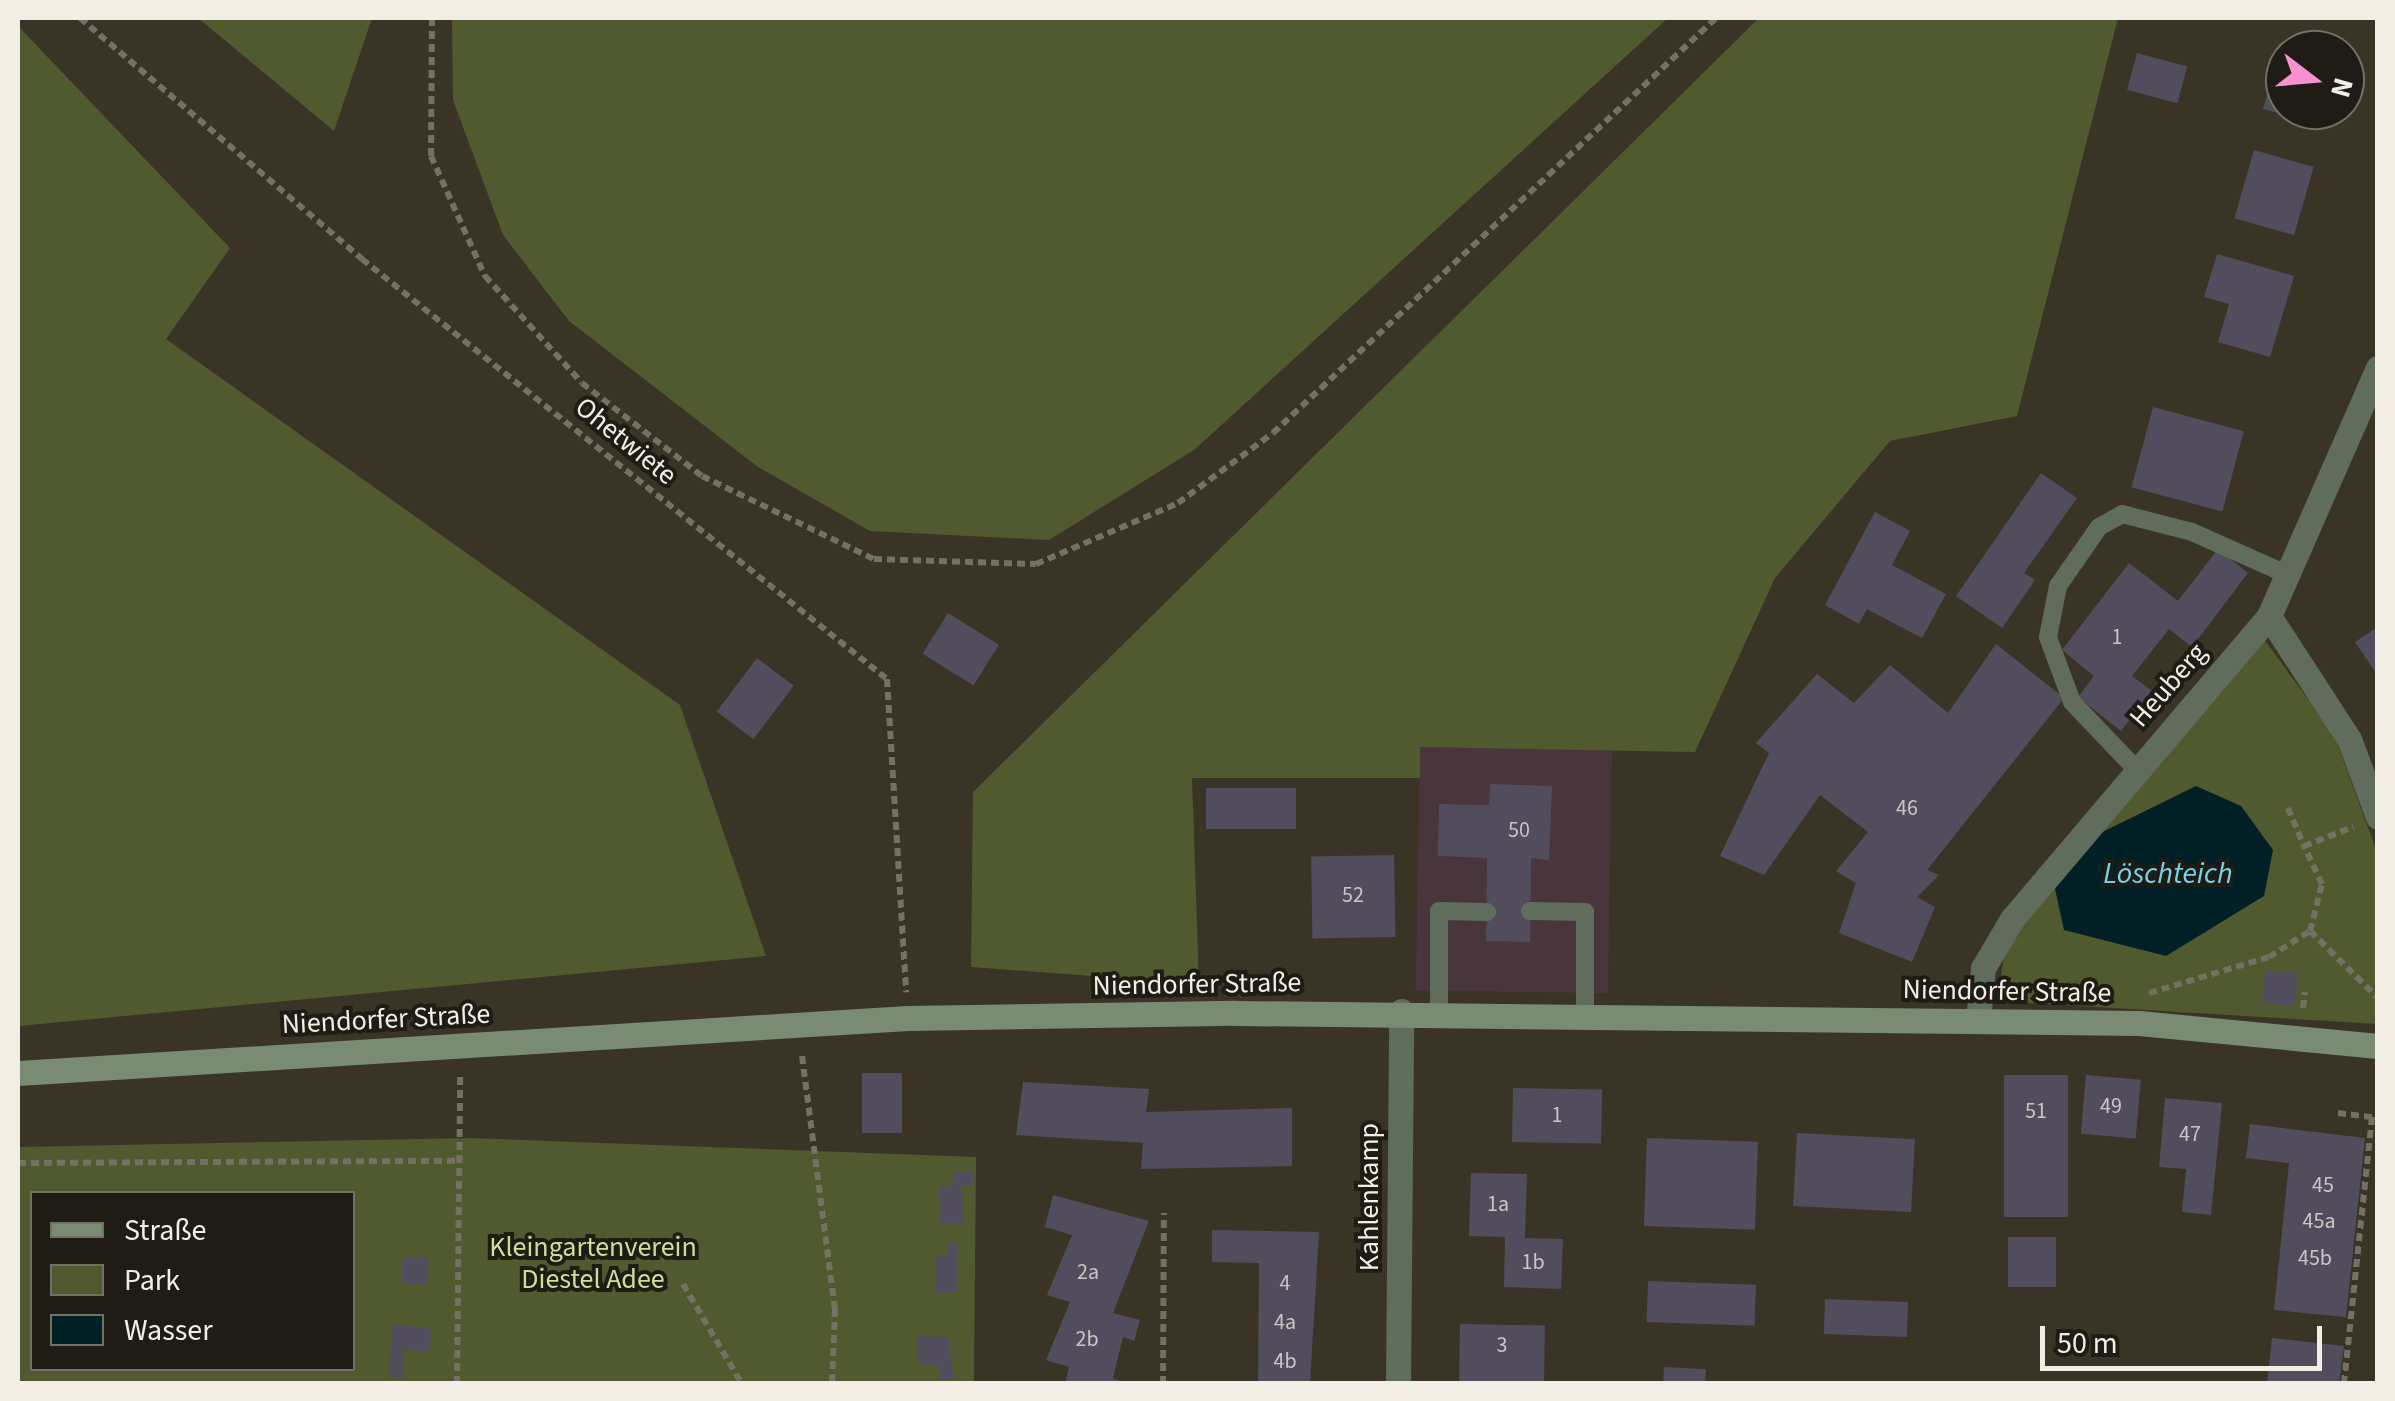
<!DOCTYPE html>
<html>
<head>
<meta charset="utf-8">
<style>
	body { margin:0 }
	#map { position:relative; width:2395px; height:1401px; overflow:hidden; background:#3a3426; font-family:"Source Sans 3",sans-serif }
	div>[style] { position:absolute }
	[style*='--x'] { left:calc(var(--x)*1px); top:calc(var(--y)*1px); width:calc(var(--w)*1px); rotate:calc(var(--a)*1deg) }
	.commercial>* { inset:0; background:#49363c; transform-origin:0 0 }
	.green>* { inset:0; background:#51592f }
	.water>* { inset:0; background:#012026 }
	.building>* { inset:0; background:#524d5c; transform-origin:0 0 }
	.path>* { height:6px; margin-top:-3px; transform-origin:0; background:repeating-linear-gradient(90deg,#757064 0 8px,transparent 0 13px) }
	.service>* { height:18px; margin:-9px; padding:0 9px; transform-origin:9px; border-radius:9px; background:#606c5c }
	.minor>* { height:25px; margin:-12.5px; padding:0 12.5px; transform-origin:12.5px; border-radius:12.5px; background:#606c5c }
	.secondary>* { height:25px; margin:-12.5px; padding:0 12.5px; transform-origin:12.5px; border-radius:12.5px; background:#798b72 }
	span { translate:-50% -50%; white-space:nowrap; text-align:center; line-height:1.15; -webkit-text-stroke:8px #1e1c15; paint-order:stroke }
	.number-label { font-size:22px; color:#cac6c3 }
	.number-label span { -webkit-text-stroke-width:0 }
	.street-label { font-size:28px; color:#f2eee5 }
	.park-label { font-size:28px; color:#cfde98 }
	.water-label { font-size:30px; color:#75d2e7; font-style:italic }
	.frame { position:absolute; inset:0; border:20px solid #f2eee5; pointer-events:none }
	.legend { position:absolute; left:30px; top:1191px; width:325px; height:180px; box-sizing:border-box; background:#1e1c15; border:2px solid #737068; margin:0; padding:12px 18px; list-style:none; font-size:30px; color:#f2eee5 }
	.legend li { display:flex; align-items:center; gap:20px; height:50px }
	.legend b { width:50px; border:2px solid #737068 }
	.north { position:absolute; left:2265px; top:30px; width:100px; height:100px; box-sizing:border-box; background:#1e1c15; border:2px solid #737068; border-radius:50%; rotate:106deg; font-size:28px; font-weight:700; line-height:40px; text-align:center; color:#f2eee5 }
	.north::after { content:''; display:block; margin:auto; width:35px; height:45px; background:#f790ce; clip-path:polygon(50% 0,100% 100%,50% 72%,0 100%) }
	.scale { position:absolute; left:2040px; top:1326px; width:282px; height:45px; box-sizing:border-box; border:5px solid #f2eee5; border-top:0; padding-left:12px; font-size:30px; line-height:35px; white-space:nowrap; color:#f2eee5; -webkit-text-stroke:8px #1e1c15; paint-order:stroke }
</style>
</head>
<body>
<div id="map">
	<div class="commercial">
		<div style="left:1420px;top:747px;width:192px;height:243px;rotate:1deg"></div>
	</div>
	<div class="green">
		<div style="clip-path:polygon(198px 18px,372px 18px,334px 131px)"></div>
		<div style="clip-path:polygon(452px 18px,1668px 18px,1194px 450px,1049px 540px,870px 531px,758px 467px,569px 321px,503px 235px,453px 100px)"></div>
		<div style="clip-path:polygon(1759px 18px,2118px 18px,2017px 416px,1890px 441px,1775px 578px,1695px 752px,1420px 747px,1420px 778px,1192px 778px,1199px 984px,971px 967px,973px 792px)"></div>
		<div style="clip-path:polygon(18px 26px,230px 248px,166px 339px,680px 705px,766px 956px,18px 1026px)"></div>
		<div style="clip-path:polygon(2261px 635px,2334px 735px,2377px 852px,2377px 1024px,1997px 1001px,2006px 944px)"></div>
		<div style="clip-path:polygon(evenodd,470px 1138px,976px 1157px,974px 1383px,18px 1383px,18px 1147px,470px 1138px,32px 1194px,352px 1194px,352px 1368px,32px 1368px,32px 1194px)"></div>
	</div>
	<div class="water">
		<div style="clip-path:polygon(2196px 786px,2241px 806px,2273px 850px,2264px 896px,2166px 956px,2064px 930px,2055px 889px,2082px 842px)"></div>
	</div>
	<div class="building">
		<div style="clip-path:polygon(2281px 42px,2306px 49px,2285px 50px,2285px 110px,2317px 110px,2314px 123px,2263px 109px)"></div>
		<div style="left:2137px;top:53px;width:52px;height:38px;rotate:15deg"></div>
		<div style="left:2254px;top:150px;width:62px;height:71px;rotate:16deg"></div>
		<div style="clip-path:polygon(2217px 254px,2294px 276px,2270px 357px,2218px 342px,2229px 304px,2204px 297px)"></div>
		<div style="left:2153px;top:407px;width:94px;height:83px;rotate:15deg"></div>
		<div style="clip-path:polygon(2041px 473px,2077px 498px,2024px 573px,2035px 580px,2002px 628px,1956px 596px)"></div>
		<div style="clip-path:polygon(1875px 512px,1910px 531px,1892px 565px,1946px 594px,1922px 638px,1867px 609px,1859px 624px,1825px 605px)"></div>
		<div style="clip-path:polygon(2218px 549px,2248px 573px,2192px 647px,2169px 629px,2132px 676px,2152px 691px,2121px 731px,2078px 697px,2094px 676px,2062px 650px,2129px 563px,2178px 601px)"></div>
		<div style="left:948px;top:613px;width:60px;height:48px;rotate:32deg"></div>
		<div style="clip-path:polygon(2378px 627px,2378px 676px,2355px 642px)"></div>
		<div style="clip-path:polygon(1996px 644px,2064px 698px,1927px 870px,1939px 875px,1917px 897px,1935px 907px,1912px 962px,1839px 933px,1856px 883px,1836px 871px,1868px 832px,1820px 795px,1764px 875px,1720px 856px,1769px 753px,1756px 743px,1817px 674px,1854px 703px,1890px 665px,1948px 713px)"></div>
		<div style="left:757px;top:658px;width:46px;height:67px;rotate:37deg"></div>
		<div style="clip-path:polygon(1490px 784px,1552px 786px,1549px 860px,1531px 858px,1530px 942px,1486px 941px,1487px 858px,1438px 856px,1439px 804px,1489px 805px)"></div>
		<div style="left:1206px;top:788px;width:90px;height:41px"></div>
		<div style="left:1394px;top:855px;width:82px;height:83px;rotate:89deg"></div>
		<div style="left:2265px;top:970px;width:33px;height:33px;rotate:5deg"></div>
		<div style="left:862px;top:1073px;width:40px;height:60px"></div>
		<div style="left:2068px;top:1075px;width:142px;height:64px;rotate:90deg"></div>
		<div style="left:2086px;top:1075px;width:55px;height:59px;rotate:5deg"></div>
		<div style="clip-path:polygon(1023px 1082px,1149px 1089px,1146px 1112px,1292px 1108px,1292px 1166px,1141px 1169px,1143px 1143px,1016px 1135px)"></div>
		<div style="left:1513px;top:1088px;width:89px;height:54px;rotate:1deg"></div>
		<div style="clip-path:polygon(2165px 1098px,2222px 1103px,2211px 1215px,2182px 1212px,2186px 1169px,2159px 1167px)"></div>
		<div style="clip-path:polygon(2250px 1124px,2365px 1138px,2346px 1317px,2274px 1310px,2289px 1163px,2246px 1158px)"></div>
		<div style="left:1797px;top:1133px;width:118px;height:73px;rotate:3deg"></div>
		<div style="left:1647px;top:1138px;width:111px;height:88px;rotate:2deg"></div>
		<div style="clip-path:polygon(954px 1171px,974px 1171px,974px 1186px,962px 1186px,963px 1223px,939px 1223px,939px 1186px,953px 1186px)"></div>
		<div style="clip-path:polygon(1471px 1173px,1527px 1174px,1525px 1238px,1563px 1239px,1561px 1289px,1504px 1287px,1505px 1237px,1469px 1236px)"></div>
		<div style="clip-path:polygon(1053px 1195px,1149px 1221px,1113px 1313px,1140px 1320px,1134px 1341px,1123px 1337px,1113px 1378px,1128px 1384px,1065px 1384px,1069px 1367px,1046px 1360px,1070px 1302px,1047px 1295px,1072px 1235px,1045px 1227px)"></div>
		<div style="clip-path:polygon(1212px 1230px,1319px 1232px,1310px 1384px,1258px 1384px,1259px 1263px,1212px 1262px)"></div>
		<div style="left:2008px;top:1237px;width:48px;height:50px"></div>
		<div style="clip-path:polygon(947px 1243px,958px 1243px,958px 1292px,935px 1293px,935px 1256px,948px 1256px)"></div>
		<div style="left:402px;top:1257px;width:25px;height:26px"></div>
		<div style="left:1648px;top:1281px;width:108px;height:41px;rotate:2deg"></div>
		<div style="left:1825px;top:1299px;width:83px;height:35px;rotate:2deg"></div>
		<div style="clip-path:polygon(392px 1324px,431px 1329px,430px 1351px,404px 1350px,403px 1378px,389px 1377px)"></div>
		<div style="left:1460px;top:1324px;width:85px;height:60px;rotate:1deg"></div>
		<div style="clip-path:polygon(918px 1336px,948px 1337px,954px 1380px,939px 1379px,939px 1365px,917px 1364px)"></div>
		<div style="clip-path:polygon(2272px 1338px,2344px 1346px,2339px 1384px,2267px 1384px)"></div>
		<div style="left:1664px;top:1367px;width:42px;height:17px;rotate:3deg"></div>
	</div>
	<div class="path">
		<div style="--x:80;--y:18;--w:371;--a:40.5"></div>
		<div style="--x:362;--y:259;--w:672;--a:38.66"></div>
		<div style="--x:887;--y:679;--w:314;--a:86.5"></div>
		<div style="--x:432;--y:18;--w:138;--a:90.4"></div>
		<div style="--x:431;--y:156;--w:132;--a:65.8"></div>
		<div style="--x:485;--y:276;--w:144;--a:47.8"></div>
		<div style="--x:582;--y:383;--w:152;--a:37.8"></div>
		<div style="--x:702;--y:476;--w:191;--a:25.8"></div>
		<div style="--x:874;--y:559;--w:162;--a:1.8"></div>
		<div style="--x:1036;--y:564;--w:155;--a:-23.2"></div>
		<div style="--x:1178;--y:503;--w:118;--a:-36.4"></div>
		<div style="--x:1273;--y:433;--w:607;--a:-43.13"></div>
		<div style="--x:2288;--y:808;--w:41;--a:67.2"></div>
		<div style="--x:2310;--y:931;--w:95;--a:44.6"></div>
		<div style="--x:2149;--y:993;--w:125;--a:-16.7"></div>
		<div style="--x:2269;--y:957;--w:49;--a:-32.4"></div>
		<div style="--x:2310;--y:931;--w:49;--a:-75.7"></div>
		<div style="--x:2322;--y:884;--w:42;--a:-115.3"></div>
		<div style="--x:2304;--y:846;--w:53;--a:-21.2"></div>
		<div style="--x:2303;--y:1008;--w:16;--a:-83"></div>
		<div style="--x:802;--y:1056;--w:255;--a:82.6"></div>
		<div style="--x:835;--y:1309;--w:75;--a:92.3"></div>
		<div style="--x:2338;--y:1113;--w:34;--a:7"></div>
		<div style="--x:2372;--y:1117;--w:268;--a:96"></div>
		<div style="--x:18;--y:1163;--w:440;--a:-0.3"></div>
		<div style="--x:683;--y:1284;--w:116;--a:59.5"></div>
		<div style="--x:457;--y:1384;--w:308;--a:-89.4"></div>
		<div style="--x:1163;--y:1384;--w:171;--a:-89.7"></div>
	</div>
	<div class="service">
		<div style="--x:2135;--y:768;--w:91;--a:-133.7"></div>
		<div style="--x:2072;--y:702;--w:69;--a:-110.3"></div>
		<div style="--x:2048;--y:637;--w:52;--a:-78.9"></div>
		<div style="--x:2058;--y:586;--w:72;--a:-55.2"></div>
		<div style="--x:2099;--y:527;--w:26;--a:-29"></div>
		<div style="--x:2122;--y:514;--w:72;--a:14.4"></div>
		<div style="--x:2192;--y:532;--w:105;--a:24.1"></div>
		<div style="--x:1530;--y:911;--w:55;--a:1"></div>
		<div style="--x:1585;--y:912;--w:101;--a:90"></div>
		<div style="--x:1439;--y:1011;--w:100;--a:-90"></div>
		<div style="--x:1439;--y:911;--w:48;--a:1.2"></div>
	</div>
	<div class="minor">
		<div style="--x:2269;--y:616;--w:147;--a:57"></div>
		<div style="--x:2349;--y:739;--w:83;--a:69.6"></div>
		<div style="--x:1978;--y:1020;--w:52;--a:-84.5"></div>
		<div style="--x:1983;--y:968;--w:57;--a:-59.4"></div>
		<div style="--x:2012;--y:919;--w:397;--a:-49.7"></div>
		<div style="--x:2269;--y:616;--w:271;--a:-66.3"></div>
		<div style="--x:1398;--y:1384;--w:373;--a:-89.5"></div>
	</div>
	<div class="secondary">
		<div style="--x:18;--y:1073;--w:891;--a:-3.54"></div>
		<div style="--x:907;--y:1018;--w:329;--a:-0.9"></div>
		<div style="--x:1236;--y:1013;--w:903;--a:0.63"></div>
		<div style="--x:2139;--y:1023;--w:240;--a:5.5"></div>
	</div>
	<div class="number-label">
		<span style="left:2117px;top:638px">1</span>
		<span style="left:1907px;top:809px">46</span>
		<span style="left:1519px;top:831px">50</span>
		<span style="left:1353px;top:896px">52</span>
		<span style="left:2111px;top:1107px">49</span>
		<span style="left:2036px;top:1112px">51</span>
		<span style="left:1557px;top:1116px">1</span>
		<span style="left:2190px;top:1135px">47</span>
		<span style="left:2323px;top:1186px">45</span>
		<span style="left:1498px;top:1205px">1a</span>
		<span style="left:2319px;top:1222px">45a</span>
		<span style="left:2315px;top:1259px">45b</span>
		<span style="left:1533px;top:1263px">1b</span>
		<span style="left:1088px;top:1273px">2a</span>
		<span style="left:1285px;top:1284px">4</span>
		<span style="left:1285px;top:1323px">4a</span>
		<span style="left:1087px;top:1340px">2b</span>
		<span style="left:1502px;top:1346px">3</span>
		<span style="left:1285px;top:1362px">4b</span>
	</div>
	<div class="street-label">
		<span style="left:626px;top:441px;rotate:39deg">Ohetwiete</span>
		<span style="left:2168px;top:685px;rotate:-49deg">Heuberg</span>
		<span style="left:1197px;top:984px;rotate:-1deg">Niendorfer Straße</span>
		<span style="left:2007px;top:991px;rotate:1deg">Niendorfer Straße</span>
		<span style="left:386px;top:1019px;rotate:-3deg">Niendorfer Straße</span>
		<span style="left:1369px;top:1197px;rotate:-90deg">Kahlenkamp</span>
	</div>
	<div class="park-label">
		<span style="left:593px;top:1263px">Kleingartenverein<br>Diestel Adee</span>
	</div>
	<div class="water-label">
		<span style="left:2168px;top:874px">Löschteich</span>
	</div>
	<div class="frame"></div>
	<ul class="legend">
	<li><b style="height:12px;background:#798b72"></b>Straße</li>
	<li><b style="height:28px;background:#51592f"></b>Park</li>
	<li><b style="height:28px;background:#012026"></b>Wasser</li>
	</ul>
	<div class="north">N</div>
	<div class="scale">50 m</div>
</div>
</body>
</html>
